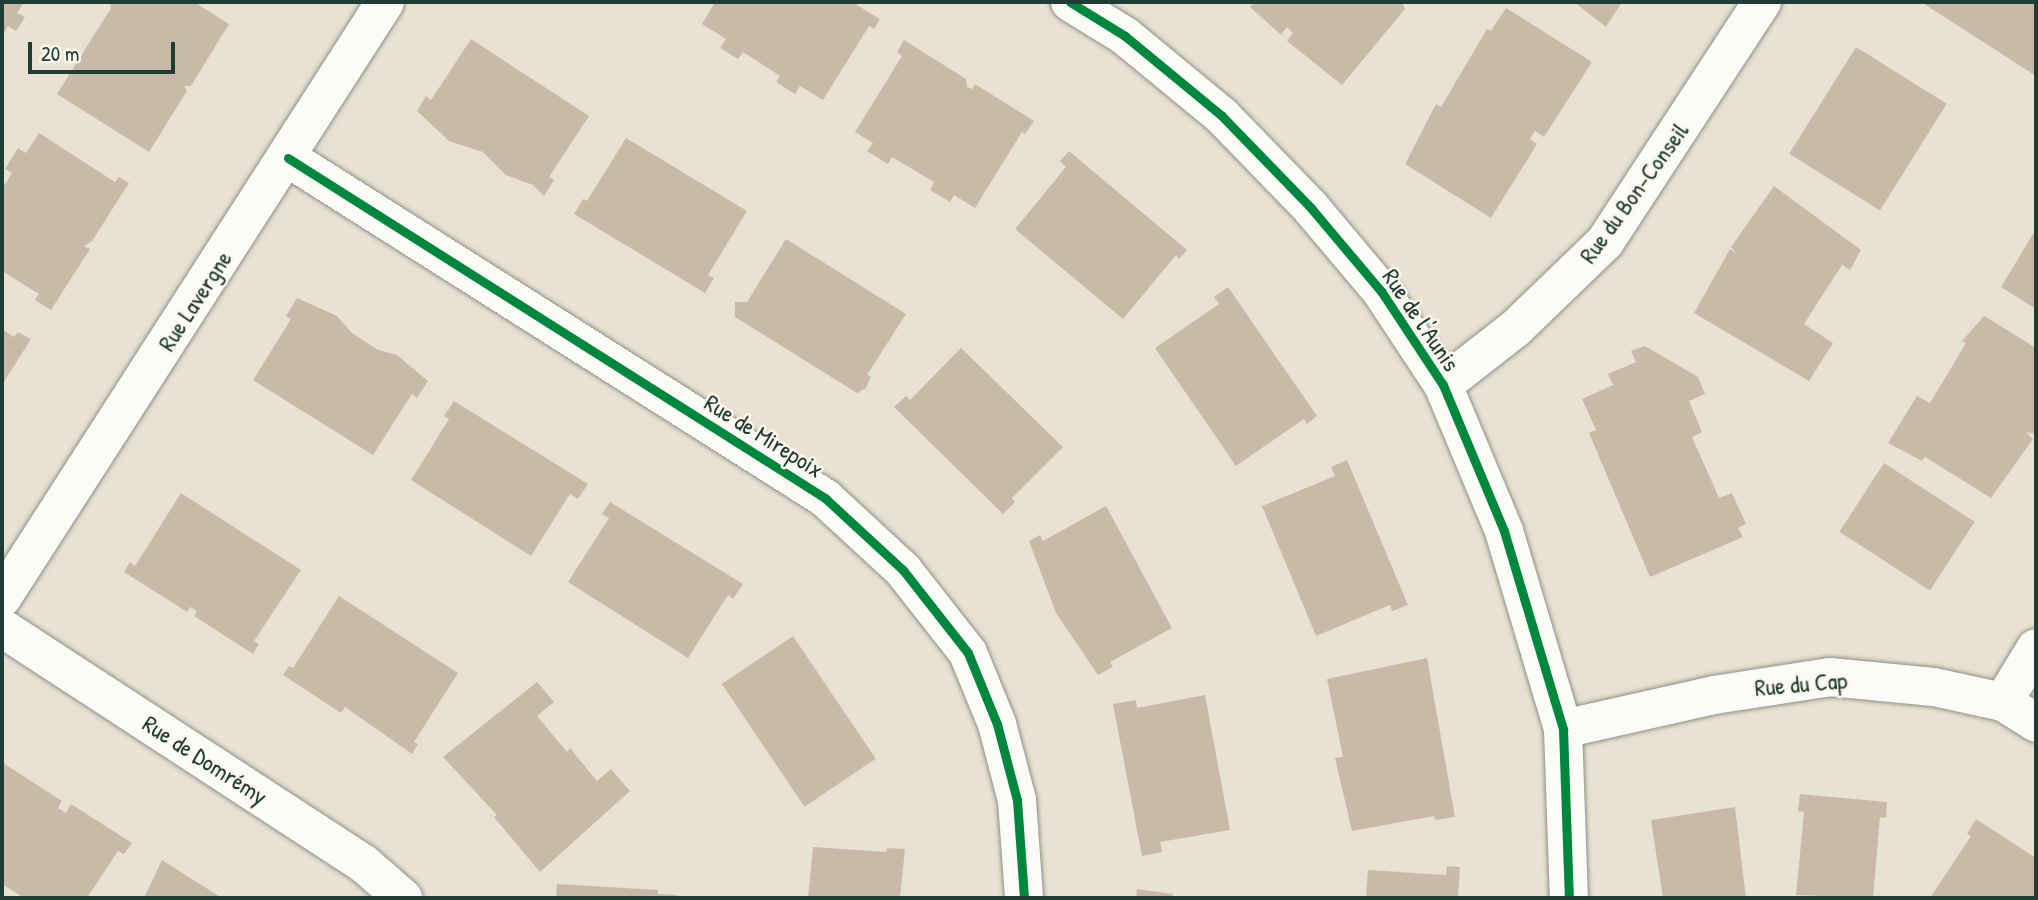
<!DOCTYPE html>
<html>
<head>
<meta charset="utf-8">
<style>
	body { margin:0 }
	#map { position:relative; width:2038px; height:900px; overflow:hidden; background:#e9e2d3; font-family:"Patrick Hand",sans-serif }
	div>[style] { position:absolute }
	[style*='--x'] { left:calc(var(--x)*1px); top:calc(var(--y)*1px); width:calc(var(--w)*1px); rotate:calc(var(--a)*1deg) }
	.building>* { inset:0; background:#c9baa8; transform-origin:0 0 }
	.roads { filter:drop-shadow(0 0 2px #8f9188) drop-shadow(0 0 2px #8f9188) }
	.minor>* { height:38px; margin:-19px; padding:0 19px; transform-origin:19px; border-radius:19px; background:#fcfbf8 }
	.cycleway>* { height:9px; margin:-4.5px; padding:0 4.5px; transform-origin:4.5px; border-radius:4.5px; background:#00873e }
	span { translate:-50% -50%; white-space:nowrap; text-align:center; line-height:1.15; -webkit-text-stroke:5px #fbf7ec; paint-order:stroke }
	.street-label { font-size:24px; color:#1f3d34 }
	.frame { position:absolute; inset:0; border:4px solid #1f3d34; pointer-events:none }
	.scale { position:absolute; left:28px; top:42px; width:147px; height:32px; box-sizing:border-box; border:4px solid #1f3d34; border-top:0; padding-left:9px; font-size:21px; line-height:24px; white-space:nowrap; color:#1f3d34; -webkit-text-stroke:5px #fbf7ec; paint-order:stroke }
</style>
</head>
<body>
<div id="map">
	<div class="building">
		<div style="clip-path:polygon(2px 2px,24px 2px,17px 13px,25px 17px,16px 31px,8px 26px,2px 36px)"></div>
		<div style="clip-path:polygon(109px 2px,194px 2px,229px 24px,191px 86px,184px 86px,187px 91px,149px 152px,57px 94px,111px 8px)"></div>
		<div style="clip-path:polygon(715px 2px,852px 2px,880px 19px,874px 29px,869px 26px,823px 100px,800px 86px,795px 94px,776px 82px,780px 76px,743px 52px,738px 59px,720px 48px,726px 39px,702px 24px)"></div>
		<div style="clip-path:polygon(1254px 2px,1402px 2px,1405px 9px,1342px 85px,1287px 41px,1293px 33px,1287px 27px,1281px 35px,1250px 7px)"></div>
		<div style="clip-path:polygon(1574px 2px,1622px 2px,1606px 27px)"></div>
		<div style="clip-path:polygon(1921px 2px,2036px 2px,2036px 76px,1985px 43px)"></div>
		<div style="clip-path:polygon(1506px 8px,1592px 62px,1544px 137px,1535px 131px,1530px 139px,1537px 144px,1491px 218px,1405px 164px,1436px 104px,1441px 107px,1487px 29px,1491px 31px)"></div>
		<div style="clip-path:polygon(471px 39px,589px 116px,549px 177px,554px 180px,544px 196px,533px 185px,506px 175px,483px 152px,449px 141px,417px 111px,426px 96px,431px 100px)"></div>
		<div style="clip-path:polygon(904px 40px,966px 79px,967px 87px,972px 89px,975px 84px,1034px 121px,1025px 134px,1022px 132px,975px 208px,954px 195px,950px 202px,930px 190px,934px 182px,892px 157px,888px 164px,867px 151px,873px 143px,855px 132px,902px 56px,897px 52px)"></div>
		<div style="left:1856px;top:47px;width:107px;height:126px;rotate:32deg"></div>
		<div style="clip-path:polygon(39px 133px,115px 182px,119px 177px,129px 183px,92px 241px,84px 246px,90px 249px,51px 310px,35px 300px,39px 294px,2px 271px,2px 189px,12px 173px,5px 169px,18px 148px,26px 153px)"></div>
		<div style="clip-path:polygon(626px 138px,747px 211px,708px 275px,714px 278px,705px 293px,574px 214px,583px 199px,587px 201px)"></div>
		<div style="clip-path:polygon(1069px 151px,1187px 250px,1179px 259px,1176px 255px,1123px 319px,1015px 229px,1066px 167px,1060px 161px)"></div>
		<div style="clip-path:polygon(1774px 186px,1861px 250px,1850px 270px,1842px 265px,1804px 324px,1833px 343px,1809px 381px,1694px 313px,1730px 249px,1737px 254px,1731px 247px)"></div>
		<div style="clip-path:polygon(2036px 229px,2036px 309px,2001px 287px)"></div>
		<div style="clip-path:polygon(786px 239px,906px 314px,867px 375px,871px 376px,866px 388px,857px 393px,735px 317px,735px 302px,747px 302px)"></div>
		<div style="clip-path:polygon(1228px 287px,1317px 416px,1307px 424px,1304px 419px,1236px 466px,1155px 348px,1219px 304px,1214px 297px)"></div>
		<div style="clip-path:polygon(297px 298px,337px 316px,352px 333px,378px 350px,397px 355px,428px 381px,417px 398px,412px 394px,373px 455px,253px 380px,291px 319px,286px 316px)"></div>
		<div style="clip-path:polygon(1984px 316px,2036px 348px,2036px 434px,2026px 432px,2033px 439px,1991px 498px,1925px 457px,1922px 461px,1888px 443px,1917px 396px,1930px 403px,1966px 343px,1962px 341px)"></div>
		<div style="clip-path:polygon(2px 329px,14px 337px,18px 332px,31px 339px,2px 385px)"></div>
		<div style="clip-path:polygon(1645px 346px,1698px 377px,1705px 394px,1689px 401px,1702px 432px,1692px 437px,1719px 498px,1732px 493px,1746px 524px,1738px 528px,1743px 537px,1650px 577px,1589px 433px,1596px 430px,1582px 399px,1613px 385px,1608px 374px,1636px 362px,1631px 351px)"></div>
		<div style="clip-path:polygon(961px 348px,1063px 447px,1012px 498px,1015px 502px,1003px 514px,894px 407px,906px 396px,910px 400px)"></div>
		<div style="clip-path:polygon(454px 401px,588px 484px,578px 499px,570px 494px,531px 556px,411px 480px,449px 419px,444px 416px)"></div>
		<div style="clip-path:polygon(1347px 460px,1408px 605px,1392px 611px,1390px 605px,1316px 636px,1262px 506px,1335px 476px,1331px 467px)"></div>
		<div style="left:1884px;top:463px;width:108px;height:82px;rotate:33deg"></div>
		<div style="clip-path:polygon(181px 493px,301px 570px,254px 641px,259px 644px,253px 654px,194px 616px,197px 611px,190px 607px,187px 612px,124px 572px,130px 562px,135px 566px)"></div>
		<div style="clip-path:polygon(610px 502px,743px 584px,733px 599px,728px 595px,688px 658px,568px 582px,609px 518px,602px 514px)"></div>
		<div style="clip-path:polygon(1106px 506px,1172px 628px,1110px 662px,1113px 667px,1098px 675px,1056px 613px,1029px 541px,1040px 535px,1043px 541px)"></div>
		<div style="clip-path:polygon(339px 596px,458px 673px,414px 742px,418px 744px,412px 754px,345px 707px,341px 713px,283px 675px,289px 666px,293px 668px)"></div>
		<div style="left:793px;top:636px;width:148px;height:86px;rotate:56deg"></div>
		<div style="clip-path:polygon(1427px 658px,1455px 817px,1435px 820px,1434px 816px,1352px 831px,1335px 758px,1343px 757px,1327px 679px)"></div>
		<div style="clip-path:polygon(537px 682px,554px 702px,537px 716px,567px 752px,570px 748px,597px 781px,611px 769px,630px 791px,540px 872px,494px 817px,497px 815px,443px 757px)"></div>
		<div style="clip-path:polygon(1205px 695px,1230px 830px,1160px 842px,1162px 852px,1142px 856px,1113px 704px,1136px 700px,1137px 708px)"></div>
		<div style="clip-path:polygon(3px 763px,62px 801px,58px 808px,66px 813px,71px 804px,132px 843px,124px 854px,118px 851px,87px 898px,24px 898px,2px 884px)"></div>
		<div style="clip-path:polygon(1800px 794px,1887px 802px,1886px 818px,1880px 817px,1873px 898px,1796px 895px,1804px 812px,1798px 811px)"></div>
		<div style="clip-path:polygon(1735px 807px,1746px 898px,1663px 898px,1651px 820px)"></div>
		<div style="clip-path:polygon(1976px 819px,2036px 858px,2036px 898px,1930px 898px,1971px 836px,1967px 834px)"></div>
		<div style="clip-path:polygon(813px 847px,886px 852px,887px 848px,905px 849px,900px 898px,808px 898px)"></div>
		<div style="clip-path:polygon(162px 860px,222px 898px,144px 898px)"></div>
		<div style="clip-path:polygon(1447px 866px,1460px 867px,1458px 898px,1366px 898px,1368px 870px,1446px 875px)"></div>
		<div style="clip-path:polygon(557px 884px,658px 890px,658px 894px,677px 895px,677px 898px,556px 898px)"></div>
		<div style="clip-path:polygon(1137px 889px,1173px 894px,1172px 898px,1136px 898px)"></div>
	</div>
	<div class="roads">
		<div class="minor">
			<div style="--x:1070;--y:2;--w:65;--a:31.7"></div>
			<div style="--x:1125;--y:36;--w:126;--a:39.5"></div>
			<div style="--x:1222;--y:116;--w:128;--a:45.9"></div>
			<div style="--x:1311;--y:208;--w:109;--a:49.9"></div>
			<div style="--x:1381;--y:291;--w:113;--a:56.6"></div>
			<div style="--x:1443;--y:385;--w:158;--a:67.3"></div>
			<div style="--x:1504;--y:531;--w:207;--a:73.4"></div>
			<div style="--x:1563;--y:729;--w:169;--a:88"></div>
			<div style="--x:288;--y:158;--w:636;--a:32.34"></div>
			<div style="--x:825;--y:498;--w:106;--a:42.7"></div>
			<div style="--x:903;--y:570;--w:105;--a:51.9"></div>
			<div style="--x:968;--y:653;--w:77;--a:67.8"></div>
			<div style="--x:997;--y:724;--w:79;--a:75.3"></div>
			<div style="--x:1017;--y:800;--w:98;--a:85.9"></div>
			<div style="--x:1443;--y:385;--w:93;--a:-38"></div>
			<div style="--x:1516;--y:328;--w:124;--a:-44"></div>
			<div style="--x:1605;--y:242;--w:287;--a:-56.8"></div>
			<div style="--x:2;--y:598;--w:708;--a:-57.27"></div>
			<div style="--x:2;--y:628;--w:432;--a:33.1"></div>
			<div style="--x:364;--y:864;--w:52;--a:41.1"></div>
			<div style="--x:2003;--y:702;--w:63;--a:-58.6"></div>
			<div style="--x:1563;--y:729;--w:155;--a:-12.7"></div>
			<div style="--x:1714;--y:695;--w:117;--a:-8.8"></div>
			<div style="--x:1830;--y:677;--w:104;--a:5.5"></div>
			<div style="--x:1934;--y:687;--w:71;--a:12.3"></div>
			<div style="--x:2003;--y:702;--w:39;--a:32"></div>
		</div>
	</div>
	<div class="cycleway">
		<div style="--x:1070;--y:2;--w:65;--a:31.7"></div>
		<div style="--x:1125;--y:36;--w:126;--a:39.5"></div>
		<div style="--x:1222;--y:116;--w:128;--a:45.9"></div>
		<div style="--x:1311;--y:208;--w:109;--a:49.9"></div>
		<div style="--x:1381;--y:291;--w:113;--a:56.6"></div>
		<div style="--x:1443;--y:385;--w:158;--a:67.3"></div>
		<div style="--x:1504;--y:531;--w:207;--a:73.4"></div>
		<div style="--x:1563;--y:729;--w:169;--a:88"></div>
		<div style="--x:288;--y:158;--w:636;--a:32.34"></div>
		<div style="--x:825;--y:498;--w:106;--a:42.7"></div>
		<div style="--x:903;--y:570;--w:105;--a:51.9"></div>
		<div style="--x:968;--y:653;--w:77;--a:67.8"></div>
		<div style="--x:997;--y:724;--w:79;--a:75.3"></div>
		<div style="--x:1017;--y:800;--w:98;--a:85.9"></div>
	</div>
	<div class="street-label">
		<span style="left:1634px;top:193px;rotate:-54deg">Rue du Bon-Conseil</span>
		<span style="left:195px;top:301px;rotate:-57deg">Rue Lavergne</span>
		<span style="left:1421px;top:320px;rotate:56deg">Rue de l'Aunis</span>
		<span style="left:764px;top:436px;rotate:32deg">Rue de Mirepoix</span>
		<span style="left:1801px;top:684px;rotate:-5deg">Rue du Cap</span>
		<span style="left:205px;top:760px;rotate:33deg">Rue de Domrémy</span>
	</div>
	<div class="frame"></div>
	<div class="scale">20 m</div>
</div>
</body>
</html>
